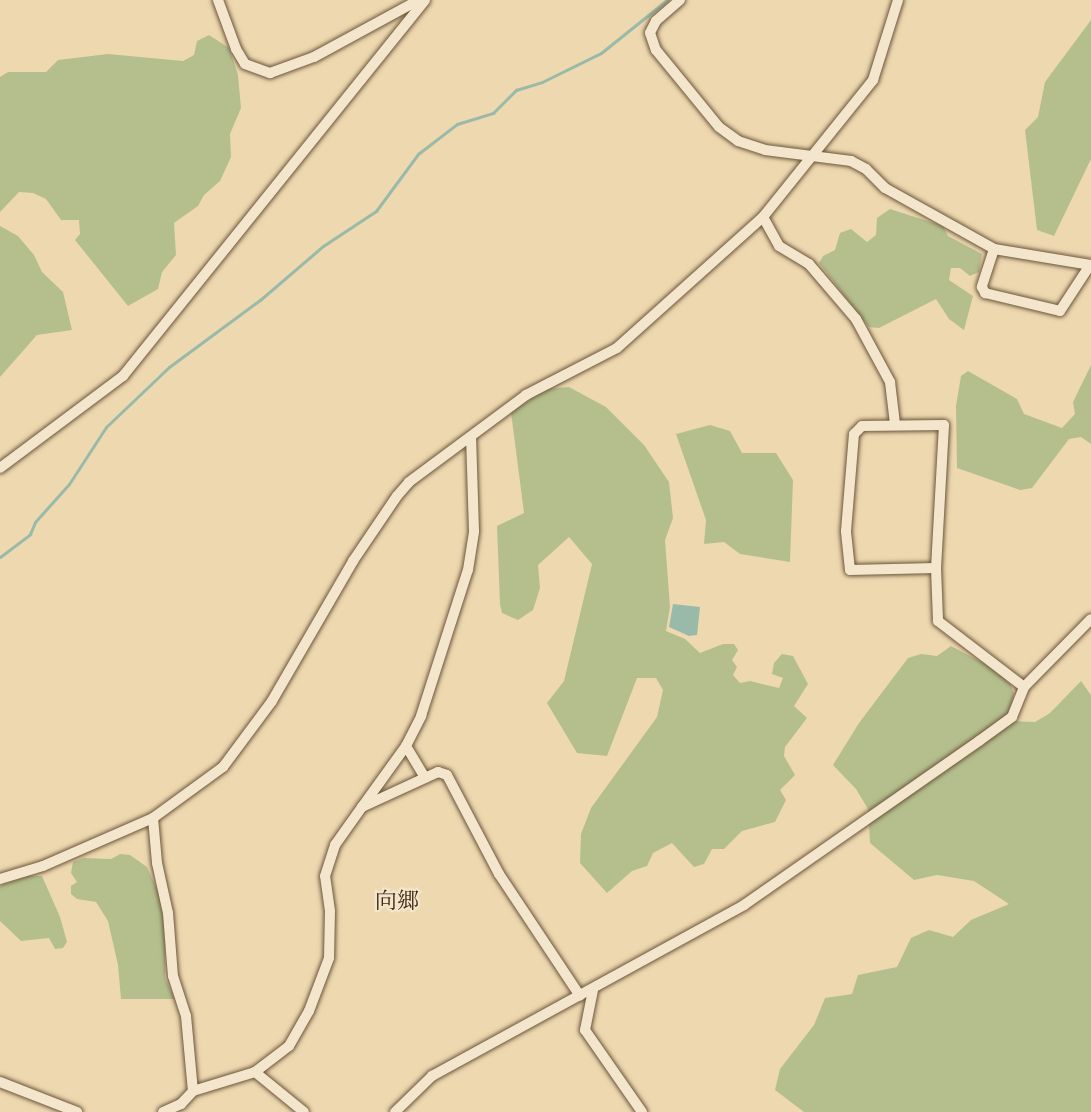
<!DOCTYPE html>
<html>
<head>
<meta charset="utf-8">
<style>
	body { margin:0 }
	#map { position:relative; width:1091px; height:1112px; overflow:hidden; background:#eed8b0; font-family:"IM FELL French Canon","Noto Serif JP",serif }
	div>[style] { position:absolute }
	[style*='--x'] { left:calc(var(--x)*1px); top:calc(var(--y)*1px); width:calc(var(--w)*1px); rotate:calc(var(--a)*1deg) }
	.green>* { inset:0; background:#b5bf8e }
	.water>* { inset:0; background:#9abaa9 }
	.stream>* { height:3px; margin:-1.5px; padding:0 1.5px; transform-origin:1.5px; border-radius:1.5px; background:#9abaa9 }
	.roads { filter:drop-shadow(0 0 2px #6b563a) drop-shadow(0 0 2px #6b563a) }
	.minor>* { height:10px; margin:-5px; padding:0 5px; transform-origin:5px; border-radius:5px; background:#f4e6cc }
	span { translate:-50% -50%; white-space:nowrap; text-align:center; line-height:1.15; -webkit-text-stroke:4.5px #f4e6cc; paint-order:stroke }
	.neighbourhood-label { font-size:22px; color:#3f2b12 }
</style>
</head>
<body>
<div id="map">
	<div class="green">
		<div style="clip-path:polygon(1091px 20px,1091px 159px,1054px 236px,1037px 230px,1025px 130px,1038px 117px,1045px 82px)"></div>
		<div style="clip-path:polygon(209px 35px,229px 48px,238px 75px,241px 108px,230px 134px,231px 157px,220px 181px,204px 195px,198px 206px,174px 223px,176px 255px,162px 272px,158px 289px,128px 306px,75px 240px,80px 234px,79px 220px,61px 220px,46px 199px,33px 193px,19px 192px,0 212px,0 77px,8px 72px,46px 72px,58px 60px,108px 54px,183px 61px,194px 55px,197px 41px)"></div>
		<div style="clip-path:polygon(890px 209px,943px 226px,948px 236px,982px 254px,979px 272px,970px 276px,960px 268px,951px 268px,949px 280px,973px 296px,964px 330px,949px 319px,936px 299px,879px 328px,869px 327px,819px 263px,823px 256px,835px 250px,840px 233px,851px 229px,867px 242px,876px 235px,877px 218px)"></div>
		<div style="clip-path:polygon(0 226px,18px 236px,34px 255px,42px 272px,63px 292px,72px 330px,37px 335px,0 377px)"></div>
		<div style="clip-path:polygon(1091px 365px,1091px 444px,1081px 437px,1069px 439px,1032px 488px,1020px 490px,957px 468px,956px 406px,961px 376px,968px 371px,1017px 399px,1024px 414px,1062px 428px,1075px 414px,1073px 402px)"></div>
		<div style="clip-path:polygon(569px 387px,606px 407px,644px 445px,669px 482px,673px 518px,665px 540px,670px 607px,666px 631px,685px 639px,700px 653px,723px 644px,734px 644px,738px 650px,732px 660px,737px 667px,733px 675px,740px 683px,750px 681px,779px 688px,783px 678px,772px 674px,774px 663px,782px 654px,793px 656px,808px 684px,794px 706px,807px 718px,785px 747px,784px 756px,795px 775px,780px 790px,786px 800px,775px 822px,742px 831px,724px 849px,712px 849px,704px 864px,694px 867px,672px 843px,653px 853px,647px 866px,632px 871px,607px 893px,580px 863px,581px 834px,591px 808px,657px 717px,663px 690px,656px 678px,637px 678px,607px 756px,577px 753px,547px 703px,564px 681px,592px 564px,569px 537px,538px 565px,540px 588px,533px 610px,518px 620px,502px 613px,500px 604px,497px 526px,524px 513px,511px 412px,546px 389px)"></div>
		<div style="clip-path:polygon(710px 425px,730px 431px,742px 453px,776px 453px,793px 480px,790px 562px,740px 554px,724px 542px,704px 544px,706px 520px,676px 434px)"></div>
		<div style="clip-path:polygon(951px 646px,991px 667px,1011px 685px,1014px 695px,1009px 715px,1013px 721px,1035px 722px,1050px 713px,1081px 681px,1091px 695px,1091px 1112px,804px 1112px,775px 1090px,780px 1069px,814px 1025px,825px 998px,852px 994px,858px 975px,897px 967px,911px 938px,929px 930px,953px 937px,971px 920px,1009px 904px,974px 881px,937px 875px,914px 880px,870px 843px,868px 809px,856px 789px,833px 765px,859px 723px,908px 658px,921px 654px,937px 656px)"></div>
		<div style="clip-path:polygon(120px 854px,130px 855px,147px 867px,161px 898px,165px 919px,165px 978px,175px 999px,121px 999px,118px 965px,108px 921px,96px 902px,77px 899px,71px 894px,71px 886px,77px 882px,71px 873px,73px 862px,84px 858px,111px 859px)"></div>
		<div style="clip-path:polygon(27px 876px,42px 876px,60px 917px,67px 942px,63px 948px,55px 949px,49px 938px,21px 941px,0 921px,0 886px)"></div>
	</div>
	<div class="water">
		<div style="clip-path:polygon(673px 604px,700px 607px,697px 635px,689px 636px,669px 627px)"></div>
	</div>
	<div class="stream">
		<div style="--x:0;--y:557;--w:38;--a:-37"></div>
		<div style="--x:30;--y:534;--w:13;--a:-67"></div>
		<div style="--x:35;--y:522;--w:51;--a:-48.2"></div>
		<div style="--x:69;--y:484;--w:68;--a:-57"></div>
		<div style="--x:106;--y:427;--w:87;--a:-43.6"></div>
		<div style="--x:169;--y:367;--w:113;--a:-36.4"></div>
		<div style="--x:260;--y:300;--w:83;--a:-40.6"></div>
		<div style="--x:323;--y:246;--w:64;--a:-33.4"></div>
		<div style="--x:376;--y:211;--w:71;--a:-53.6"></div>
		<div style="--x:418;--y:154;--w:49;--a:-37.6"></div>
		<div style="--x:457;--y:124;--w:38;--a:-17"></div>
		<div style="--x:493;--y:113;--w:33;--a:-45"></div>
		<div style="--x:516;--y:90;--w:27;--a:-17"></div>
		<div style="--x:542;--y:82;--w:66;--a:-26.2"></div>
		<div style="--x:601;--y:53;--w:85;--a:-38.8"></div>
	</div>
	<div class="roads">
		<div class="minor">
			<div style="--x:218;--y:0;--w:52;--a:69.8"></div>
			<div style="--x:236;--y:49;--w:17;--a:59"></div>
			<div style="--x:245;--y:64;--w:27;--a:20"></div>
			<div style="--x:270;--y:73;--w:47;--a:-20"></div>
			<div style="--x:314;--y:57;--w:119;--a:-28.5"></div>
			<div style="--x:680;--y:0;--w:32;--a:139"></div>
			<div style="--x:656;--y:21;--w:13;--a:117"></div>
			<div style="--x:650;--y:33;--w:18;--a:71"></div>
			<div style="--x:656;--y:50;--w:99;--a:50.7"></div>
			<div style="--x:719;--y:127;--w:24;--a:36"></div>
			<div style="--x:738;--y:141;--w:28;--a:18"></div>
			<div style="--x:765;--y:150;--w:87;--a:7.3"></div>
			<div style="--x:851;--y:161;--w:17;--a:28"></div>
			<div style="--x:866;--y:169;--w:27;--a:45"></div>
			<div style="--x:885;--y:188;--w:125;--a:29.2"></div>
			<div style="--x:994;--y:249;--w:98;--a:9.4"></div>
			<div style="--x:763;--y:217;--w:33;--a:61"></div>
			<div style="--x:779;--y:246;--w:35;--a:31"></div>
			<div style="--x:809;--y:264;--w:72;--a:49.5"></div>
			<div style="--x:856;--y:319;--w:72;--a:61.6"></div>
			<div style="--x:890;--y:382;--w:42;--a:83.2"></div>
			<div style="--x:994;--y:249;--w:40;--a:108"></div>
			<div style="--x:982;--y:287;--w:7;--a:63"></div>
			<div style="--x:985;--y:293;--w:77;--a:13.5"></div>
			<div style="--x:1060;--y:311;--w:55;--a:-56.9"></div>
			<div style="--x:0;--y:468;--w:154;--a:-36.8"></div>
			<div style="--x:123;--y:376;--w:482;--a:-51.2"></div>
			<div style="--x:936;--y:568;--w:86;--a:178.7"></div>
			<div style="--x:850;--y:570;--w:39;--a:-96"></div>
			<div style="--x:846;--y:531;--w:97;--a:-85.3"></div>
			<div style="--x:854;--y:434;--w:11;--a:-45"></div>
			<div style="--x:862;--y:426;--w:82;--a:-0.7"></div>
			<div style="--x:944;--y:425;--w:143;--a:93.2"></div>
			<div style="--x:936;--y:568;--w:53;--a:87.8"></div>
			<div style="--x:938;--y:621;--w:108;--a:37.5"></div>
			<div style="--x:406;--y:746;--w:37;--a:59"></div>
			<div style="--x:362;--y:807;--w:75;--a:-54.2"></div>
			<div style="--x:406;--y:746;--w:34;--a:-63"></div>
			<div style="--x:421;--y:716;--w:153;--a:-72.2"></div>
			<div style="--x:468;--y:570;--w:39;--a:-81"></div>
			<div style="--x:474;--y:531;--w:93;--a:-91.8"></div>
			<div style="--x:153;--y:818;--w:45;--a:84.9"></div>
			<div style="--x:157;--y:863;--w:51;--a:77.6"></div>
			<div style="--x:168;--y:913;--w:63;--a:85.5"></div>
			<div style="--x:173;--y:976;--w:42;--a:72"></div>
			<div style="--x:186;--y:1016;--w:75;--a:84.7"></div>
			<div style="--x:0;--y:879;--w:45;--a:-16.8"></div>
			<div style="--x:43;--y:866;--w:120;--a:-23.6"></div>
			<div style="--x:153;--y:818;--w:87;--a:-36.1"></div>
			<div style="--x:223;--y:767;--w:82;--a:-53.4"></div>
			<div style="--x:272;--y:701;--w:162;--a:-59.9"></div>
			<div style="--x:353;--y:561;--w:78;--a:-55.9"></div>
			<div style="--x:397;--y:496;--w:18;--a:-49"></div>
			<div style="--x:409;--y:482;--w:146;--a:-36.6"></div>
			<div style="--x:526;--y:395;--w:102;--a:-27.3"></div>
			<div style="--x:617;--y:348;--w:196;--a:-41.9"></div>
			<div style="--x:763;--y:217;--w:176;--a:-51.2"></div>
			<div style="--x:873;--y:80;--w:84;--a:-72.6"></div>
			<div style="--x:593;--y:990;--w:41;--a:101.3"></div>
			<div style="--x:585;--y:1030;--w:100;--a:55.2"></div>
			<div style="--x:255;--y:1072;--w:63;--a:39.2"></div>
			<div style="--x:0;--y:1082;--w:83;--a:21.3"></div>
			<div style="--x:163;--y:1112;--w:20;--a:-24"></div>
			<div style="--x:181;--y:1104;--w:18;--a:-47"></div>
			<div style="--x:193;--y:1091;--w:65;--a:-17"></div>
			<div style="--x:255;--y:1072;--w:43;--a:-37.4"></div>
			<div style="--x:289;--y:1046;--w:40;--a:-60.3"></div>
			<div style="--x:309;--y:1011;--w:57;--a:-69.3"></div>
			<div style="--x:329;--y:958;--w:47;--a:-88.8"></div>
			<div style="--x:330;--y:911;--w:35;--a:-98"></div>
			<div style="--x:325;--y:876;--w:33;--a:-72"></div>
			<div style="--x:335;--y:845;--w:47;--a:-54.6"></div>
			<div style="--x:362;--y:807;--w:84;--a:-24.7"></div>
			<div style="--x:438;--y:772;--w:9;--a:18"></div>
			<div style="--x:447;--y:775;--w:112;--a:62.3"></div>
			<div style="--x:499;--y:874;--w:146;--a:56.4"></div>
			<div style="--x:395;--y:1112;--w:52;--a:-44.2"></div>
			<div style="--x:432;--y:1076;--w:356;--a:-28.7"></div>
			<div style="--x:744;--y:905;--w:287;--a:-34.9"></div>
			<div style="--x:979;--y:741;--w:41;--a:-36"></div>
			<div style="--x:1012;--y:717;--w:32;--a:-68"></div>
			<div style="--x:1024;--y:687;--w:95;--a:-45.4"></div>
		</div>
	</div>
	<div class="neighbourhood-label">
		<span style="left:397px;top:902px">向郷</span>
	</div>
</div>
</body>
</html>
